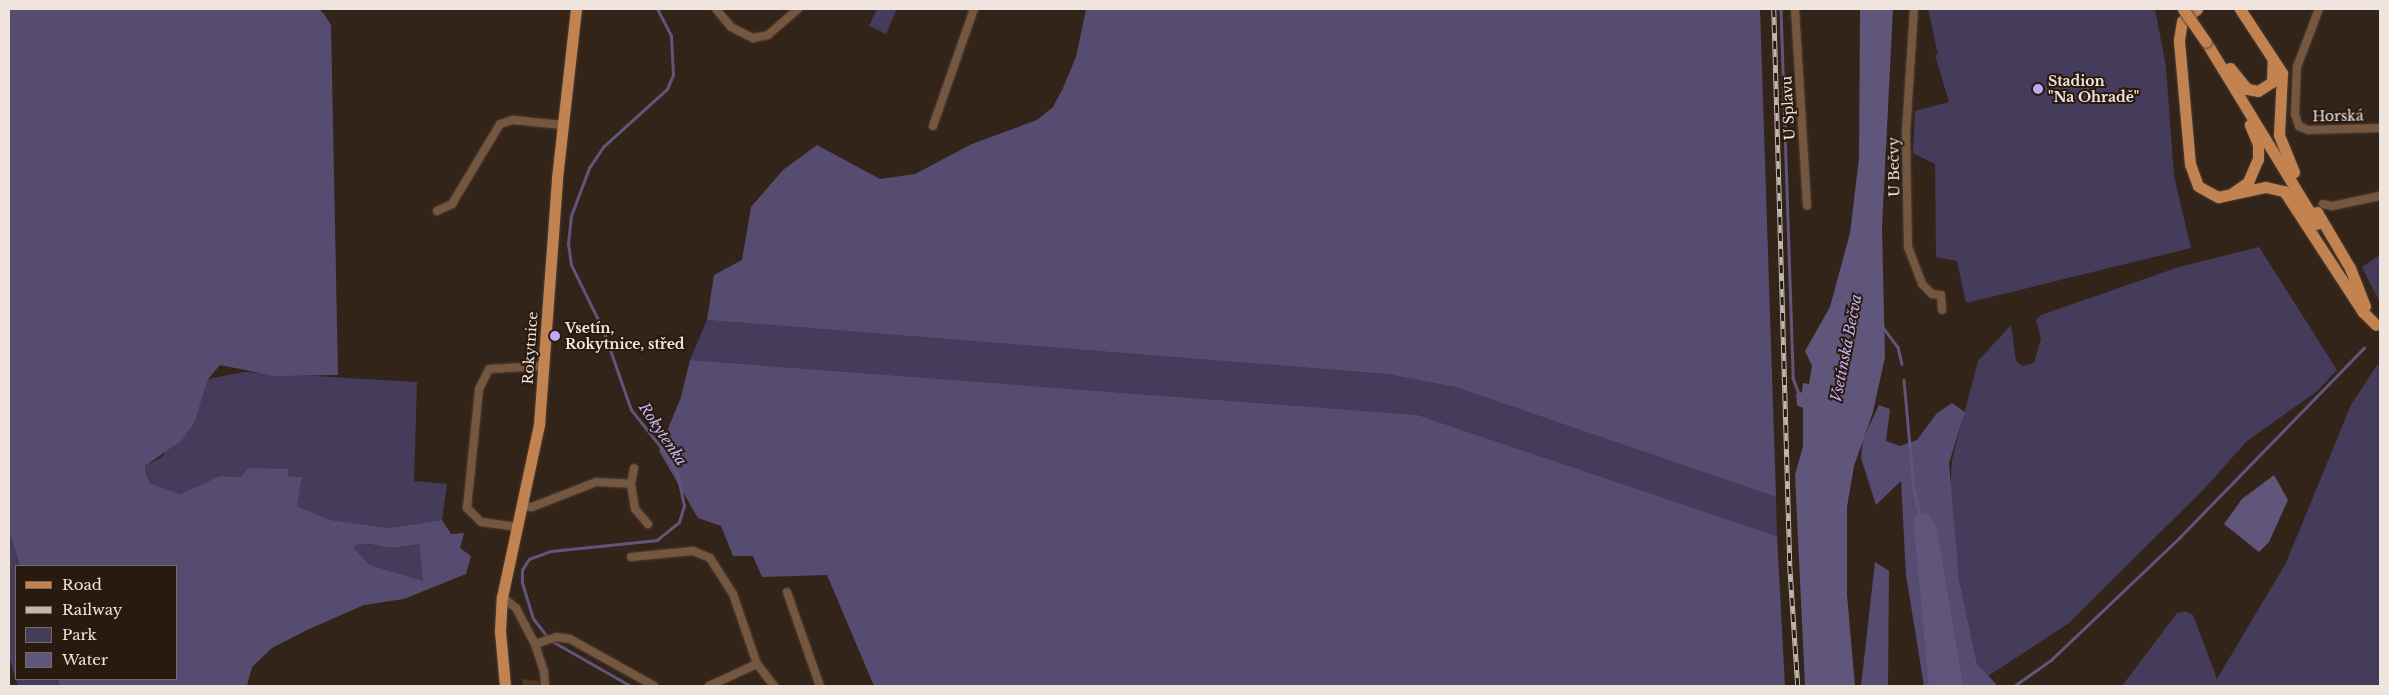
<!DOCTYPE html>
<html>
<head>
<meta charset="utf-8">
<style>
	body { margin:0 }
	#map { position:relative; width:2389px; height:695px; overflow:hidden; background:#332419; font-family:"Libre Baskerville",serif }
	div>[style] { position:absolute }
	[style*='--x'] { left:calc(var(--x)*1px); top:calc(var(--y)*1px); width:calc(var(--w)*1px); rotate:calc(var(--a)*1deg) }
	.green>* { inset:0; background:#453c5c }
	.forest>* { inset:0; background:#564c71 }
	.water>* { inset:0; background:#60567c }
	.stream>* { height:2.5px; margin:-1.25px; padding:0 1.25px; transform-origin:1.25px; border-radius:1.25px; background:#60567c }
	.building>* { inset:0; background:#56361b }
	.roads { filter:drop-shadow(0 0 1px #4d3f35) drop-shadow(0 0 1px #4d3f35) }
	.street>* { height:8px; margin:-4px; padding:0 4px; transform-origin:4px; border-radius:4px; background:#75563f }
	.primary>* { height:11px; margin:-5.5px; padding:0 5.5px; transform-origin:5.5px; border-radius:5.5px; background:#c38351 }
	.rail>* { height:4.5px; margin-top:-2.25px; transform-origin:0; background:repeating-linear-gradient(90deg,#291a0f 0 8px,#c2b7af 0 16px); box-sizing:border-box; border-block:1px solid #c2b7af }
	.bridges { filter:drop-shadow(0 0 1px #4d3f35) drop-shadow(0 0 1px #4d3f35) }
	.primary-bridge>* { height:11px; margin:-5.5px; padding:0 5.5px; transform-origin:5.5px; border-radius:5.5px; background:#c38351 }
	.dots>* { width:14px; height:14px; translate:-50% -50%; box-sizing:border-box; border:2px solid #291a0f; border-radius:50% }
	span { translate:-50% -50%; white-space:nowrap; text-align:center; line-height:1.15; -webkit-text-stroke:4px #291a0f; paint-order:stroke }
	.poi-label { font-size:14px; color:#efe5de; font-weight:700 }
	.left { translate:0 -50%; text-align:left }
	.street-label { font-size:14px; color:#efe5de }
	.water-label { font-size:15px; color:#c5b4f4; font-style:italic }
	.frame { position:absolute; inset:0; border:10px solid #efe5de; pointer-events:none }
	.legend { position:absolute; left:15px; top:565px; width:162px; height:115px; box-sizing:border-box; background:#291a0f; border:1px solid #786b62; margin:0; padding:6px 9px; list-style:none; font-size:15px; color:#efe5de }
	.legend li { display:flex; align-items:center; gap:10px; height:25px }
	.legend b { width:25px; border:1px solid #786b62 }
</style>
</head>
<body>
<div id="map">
	<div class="green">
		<div style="clip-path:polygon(877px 9px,897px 9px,886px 34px,869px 26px)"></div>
		<div style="clip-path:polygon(1928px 9px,2155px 9px,2166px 67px,2174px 176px,2191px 248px,1966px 303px,1957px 261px,1936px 257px,1935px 164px,1913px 153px,1915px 111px,1949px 102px,1935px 55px,1938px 54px)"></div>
		<div style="clip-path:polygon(2259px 247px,2337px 370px,2316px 392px,2247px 441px,2204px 489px,2069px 623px,1988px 676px,1977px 664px,1959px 579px,1950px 495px,1952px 460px,1978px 361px,2011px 325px,2016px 361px,2022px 366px,2034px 363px,2041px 339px,2036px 320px,2041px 315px,2179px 267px)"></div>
		<div style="clip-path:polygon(2380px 255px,2380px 303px,2362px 267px)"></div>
		<div style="clip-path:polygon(707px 320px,1386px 374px,1455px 387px,1776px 497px,1777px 536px,1418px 415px,690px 360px)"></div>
		<div style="clip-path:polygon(2377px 365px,2380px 365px,2380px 686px,2122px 686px,2177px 613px,2185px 611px,2193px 615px,2217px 679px,2286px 563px,2351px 405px)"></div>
		<div style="clip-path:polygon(244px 372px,417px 382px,414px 481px,447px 484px,442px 520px,389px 528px,331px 520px,297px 506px,302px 477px,288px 476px,288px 469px,241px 477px,220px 476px,180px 494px,150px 483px,145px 466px,162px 457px,208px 379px)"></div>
		<div style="clip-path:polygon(9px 530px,20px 566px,16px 566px,16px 679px,58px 679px,60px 686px,18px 686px,9px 657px)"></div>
		<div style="clip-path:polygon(369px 544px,392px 548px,419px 544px,423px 581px,370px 565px,354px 550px,355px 545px)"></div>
	</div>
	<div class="forest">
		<div style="clip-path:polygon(evenodd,9px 9px,319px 9px,324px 14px,331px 25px,338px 375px,274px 376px,220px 365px,208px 379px,194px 423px,182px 440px,145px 466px,146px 472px,150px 483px,180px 494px,220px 476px,241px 477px,248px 468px,288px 469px,288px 476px,302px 477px,297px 506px,331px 520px,389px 528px,442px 520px,451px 534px,464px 533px,460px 548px,471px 556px,466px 574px,404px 599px,364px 605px,307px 630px,272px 648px,252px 667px,247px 686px,60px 686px,58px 679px,176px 679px,176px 566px,20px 566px,9px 530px,9px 9px,369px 544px,392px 548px,419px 544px,423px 581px,370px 565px,354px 549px,355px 545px,369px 544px)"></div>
		<div style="clip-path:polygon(1086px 9px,1760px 9px,1776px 497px,1455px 387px,1386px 374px,707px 320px,714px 275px,742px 260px,751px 207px,783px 170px,817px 145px,880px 179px,915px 174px,972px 144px,1037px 120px,1053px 107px,1063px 88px,1076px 57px)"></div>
		<div style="clip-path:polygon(690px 360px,1418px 415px,1777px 536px,1785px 686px,874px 686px,827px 575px,762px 577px,753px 556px,733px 556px,721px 526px,698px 518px,659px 451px,681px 397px)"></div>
		<div style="clip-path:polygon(1952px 403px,1965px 412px,1949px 463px,1959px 579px,1977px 664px,1998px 686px,1924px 686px,1906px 575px,1901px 481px,1876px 505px,1861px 458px,1863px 439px,1879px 405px,1890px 409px,1886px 441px,1900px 446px,1917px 440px,1937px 413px)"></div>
		<div style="clip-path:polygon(1875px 562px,1889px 571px,1888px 686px,1861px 686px)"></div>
	</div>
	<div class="water">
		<div style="clip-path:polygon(1860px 9px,1893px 9px,1882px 226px,1885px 357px,1873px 412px,1854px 466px,1847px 507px,1847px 595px,1855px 686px,1805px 686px,1795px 475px,1803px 446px,1803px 408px,1797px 405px,1796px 394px,1802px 392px,1803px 383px,1809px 384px,1812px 366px,1805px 351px,1830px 307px,1850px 233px,1859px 158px)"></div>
		<div style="clip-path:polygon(2274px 475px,2288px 500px,2269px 542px,2259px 552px,2224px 524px,2242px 499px)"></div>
		<div style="clip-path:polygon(1926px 512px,1936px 525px,1963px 686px,1929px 686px,1913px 517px)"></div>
	</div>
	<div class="stream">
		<div style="--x:1781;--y:9;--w:369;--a:88.1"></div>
		<div style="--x:1793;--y:378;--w:19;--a:69"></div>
		<div style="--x:1882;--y:326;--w:26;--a:53"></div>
		<div style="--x:1898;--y:347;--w:17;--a:77"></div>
		<div style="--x:1904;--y:380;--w:109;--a:84.8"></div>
		<div style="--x:1914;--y:489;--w:26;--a:77"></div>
		<div style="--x:548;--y:638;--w:24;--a:-128"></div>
		<div style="--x:533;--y:619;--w:38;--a:-107"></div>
		<div style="--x:522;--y:583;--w:13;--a:-90"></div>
		<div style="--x:522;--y:570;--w:13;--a:-58"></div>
		<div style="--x:529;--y:559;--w:23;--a:-20"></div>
		<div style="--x:551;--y:551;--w:107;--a:-5.9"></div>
		<div style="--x:657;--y:540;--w:28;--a:-39"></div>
		<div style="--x:679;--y:522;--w:17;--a:-73"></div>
		<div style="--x:684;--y:506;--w:30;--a:-102"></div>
		<div style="--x:678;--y:477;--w:26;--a:-118"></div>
		<div style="--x:666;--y:454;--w:56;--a:-128.5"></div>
		<div style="--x:631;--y:410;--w:85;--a:-109.3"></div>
		<div style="--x:603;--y:330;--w:72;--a:-116.2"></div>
		<div style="--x:571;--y:265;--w:21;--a:-98"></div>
		<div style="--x:568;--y:244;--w:28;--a:-84"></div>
		<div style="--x:571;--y:216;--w:51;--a:-69.4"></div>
		<div style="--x:589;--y:168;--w:25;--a:-56"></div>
		<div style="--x:603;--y:147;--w:86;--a:-42.2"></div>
		<div style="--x:667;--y:89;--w:15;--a:-67"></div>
		<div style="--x:673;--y:75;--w:39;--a:-93"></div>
		<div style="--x:671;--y:36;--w:30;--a:-117"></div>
		<div style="--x:552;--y:641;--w:91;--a:29.7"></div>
		<div style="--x:2014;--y:686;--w:45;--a:-35.1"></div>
		<div style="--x:2051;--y:660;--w:177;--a:-43.6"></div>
		<div style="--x:2179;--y:538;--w:265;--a:-45.8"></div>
	</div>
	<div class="building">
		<div style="clip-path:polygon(523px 679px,539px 681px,539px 686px,522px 686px)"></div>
	</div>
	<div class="roads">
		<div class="street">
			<div style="--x:716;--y:9;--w:23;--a:50"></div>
			<div style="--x:731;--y:27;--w:25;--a:27"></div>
			<div style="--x:753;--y:38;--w:15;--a:-11"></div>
			<div style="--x:768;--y:35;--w:40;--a:-41"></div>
			<div style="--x:1795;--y:9;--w:197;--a:86.5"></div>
			<div style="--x:1914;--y:9;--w:125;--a:93.7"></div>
			<div style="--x:1906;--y:134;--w:113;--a:89"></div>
			<div style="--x:1908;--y:247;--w:40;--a:69"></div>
			<div style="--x:1922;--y:284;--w:14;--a:45"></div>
			<div style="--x:1932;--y:294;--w:9;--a:6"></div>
			<div style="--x:1941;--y:295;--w:15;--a:86"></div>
			<div style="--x:2319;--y:9;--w:62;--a:110.8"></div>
			<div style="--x:2297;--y:67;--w:47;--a:92.4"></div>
			<div style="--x:2295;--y:114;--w:13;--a:72"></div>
			<div style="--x:2299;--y:126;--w:10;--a:24"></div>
			<div style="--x:2308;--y:130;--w:72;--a:-1.6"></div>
			<div style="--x:933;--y:126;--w:124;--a:-70.7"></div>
			<div style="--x:2323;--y:204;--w:9;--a:13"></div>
			<div style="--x:2332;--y:206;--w:49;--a:-11.8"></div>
			<div style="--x:437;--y:211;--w:17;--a:-25"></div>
			<div style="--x:452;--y:204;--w:93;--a:-59"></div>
			<div style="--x:500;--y:124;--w:14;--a:-17"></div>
			<div style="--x:513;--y:120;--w:50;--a:5.7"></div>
			<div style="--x:631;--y:484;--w:16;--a:-79"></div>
			<div style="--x:523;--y:506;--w:9;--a:6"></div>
			<div style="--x:532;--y:507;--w:69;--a:-21.3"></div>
			<div style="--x:596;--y:482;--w:35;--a:3"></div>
			<div style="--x:631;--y:484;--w:25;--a:81"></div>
			<div style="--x:635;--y:509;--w:20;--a:49"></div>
			<div style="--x:517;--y:527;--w:36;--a:-172"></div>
			<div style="--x:481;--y:522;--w:20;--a:-135"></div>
			<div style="--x:467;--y:508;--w:120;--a:-84.2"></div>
			<div style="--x:479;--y:389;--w:22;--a:-63"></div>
			<div style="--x:489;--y:369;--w:55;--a:-3.1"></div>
			<div style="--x:631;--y:557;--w:62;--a:-5.5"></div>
			<div style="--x:693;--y:551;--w:18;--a:22"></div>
			<div style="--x:710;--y:558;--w:43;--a:57.4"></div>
			<div style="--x:733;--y:594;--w:74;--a:71.1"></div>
			<div style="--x:787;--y:592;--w:100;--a:70.7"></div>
			<div style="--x:502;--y:597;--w:18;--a:38"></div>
			<div style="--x:516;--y:608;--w:41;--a:62.2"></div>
			<div style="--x:535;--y:644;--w:28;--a:72"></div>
			<div style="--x:544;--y:671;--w:15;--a:86"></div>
			<div style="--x:535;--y:644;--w:22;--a:-18"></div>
			<div style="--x:556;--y:637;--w:14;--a:8"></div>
			<div style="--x:570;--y:639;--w:96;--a:29.2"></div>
			<div style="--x:709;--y:686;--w:53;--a:-24.6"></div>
			<div style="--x:757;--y:664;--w:28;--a:52"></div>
		</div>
		<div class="primary">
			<div style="--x:2197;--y:9;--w:19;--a:141"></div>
			<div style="--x:2182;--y:21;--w:20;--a:99"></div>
			<div style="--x:2179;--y:41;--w:123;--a:84.9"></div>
			<div style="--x:2190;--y:164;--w:23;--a:70"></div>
			<div style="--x:2198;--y:186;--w:23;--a:29"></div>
			<div style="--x:2218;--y:197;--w:49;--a:-11.8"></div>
			<div style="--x:2266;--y:187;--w:18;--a:13"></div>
			<div style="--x:2284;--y:191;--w:145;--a:56.9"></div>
			<div style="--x:2363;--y:312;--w:18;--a:45"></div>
			<div style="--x:2240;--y:9;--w:77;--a:56.7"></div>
			<div style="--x:2282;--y:73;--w:62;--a:92.8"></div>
			<div style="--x:2279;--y:135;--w:40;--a:68"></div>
			<div style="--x:2206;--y:42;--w:213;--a:58.6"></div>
			<div style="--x:2230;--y:68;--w:27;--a:51"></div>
			<div style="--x:2247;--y:89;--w:11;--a:10"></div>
			<div style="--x:2258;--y:91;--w:17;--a:-33"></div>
			<div style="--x:2272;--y:82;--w:23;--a:-88"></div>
			<div style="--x:2231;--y:194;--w:21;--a:-35"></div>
			<div style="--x:2248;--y:182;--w:25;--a:-67"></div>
			<div style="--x:2258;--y:159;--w:15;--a:-90"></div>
			<div style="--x:2258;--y:144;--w:21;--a:-113"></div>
			<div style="--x:2317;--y:212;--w:65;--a:59.5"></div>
			<div style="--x:2350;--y:268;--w:41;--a:68.5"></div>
			<div style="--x:505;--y:686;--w:55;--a:-95.2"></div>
			<div style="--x:500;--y:631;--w:34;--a:-87"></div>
			<div style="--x:502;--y:597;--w:176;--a:-77.9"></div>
			<div style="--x:539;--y:425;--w:248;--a:-85.8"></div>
			<div style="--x:557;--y:178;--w:170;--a:-83.6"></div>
		</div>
	</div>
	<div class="rail">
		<div style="--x:1774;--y:9;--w:557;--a:88.35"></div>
		<div style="--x:1790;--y:566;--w:120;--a:86.2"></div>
	</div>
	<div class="bridges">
		<div class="primary-bridge">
			<div style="--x:2183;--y:9;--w:40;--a:55.1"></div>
		</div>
	</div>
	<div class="dots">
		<div style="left:2038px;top:89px;background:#bea9f5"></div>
		<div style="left:555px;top:336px;background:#bea9f5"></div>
	</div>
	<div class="poi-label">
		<span class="left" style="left:2048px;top:89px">Stadion<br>"Na Ohradě"</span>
		<span class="left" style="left:565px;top:336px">Vsetín,<br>Rokytnice, střed</span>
	</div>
	<div class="street-label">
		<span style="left:1788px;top:108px;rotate:-93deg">U Splavu</span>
		<span style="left:2338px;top:116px;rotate:-1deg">Horská</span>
		<span style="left:1894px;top:167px;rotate:-91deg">U Bečvy</span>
		<span style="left:530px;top:348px;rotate:-86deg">Rokytnice</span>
	</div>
	<div class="water-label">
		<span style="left:1846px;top:348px;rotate:-79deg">Vsetínská Bečva</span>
		<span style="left:663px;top:434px;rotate:56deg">Rokytenka</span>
	</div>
	<div class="frame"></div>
	<ul class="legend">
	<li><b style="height:6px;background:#c38351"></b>Road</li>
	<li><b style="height:6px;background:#c2b7af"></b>Railway</li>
	<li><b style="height:14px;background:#453c5c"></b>Park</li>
	<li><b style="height:14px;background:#60567c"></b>Water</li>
	</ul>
</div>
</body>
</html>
